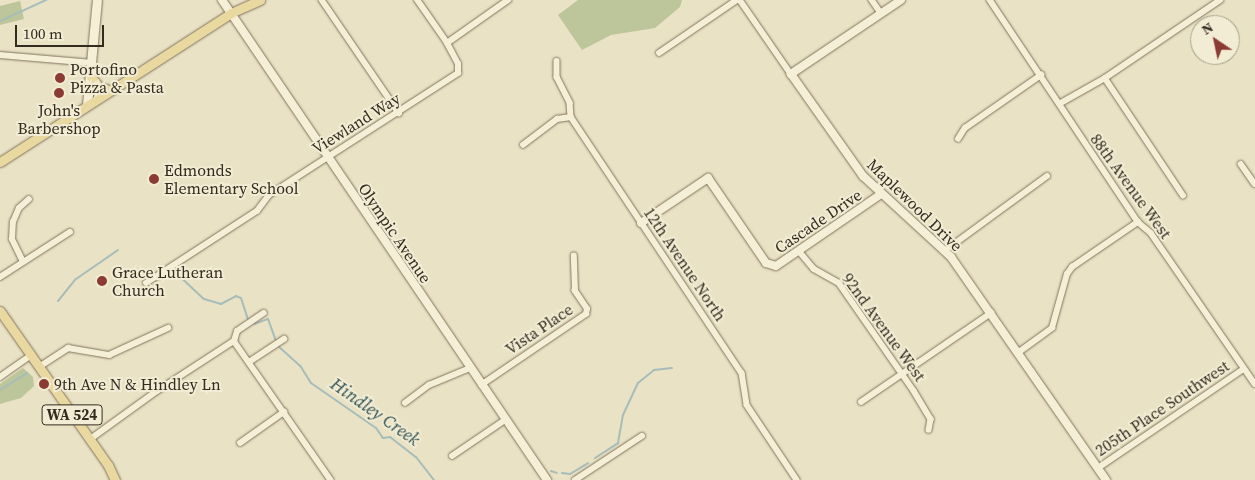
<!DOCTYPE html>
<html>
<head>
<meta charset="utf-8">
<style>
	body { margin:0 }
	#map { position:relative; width:1255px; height:480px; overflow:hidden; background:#e9e2c5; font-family:"Source Serif 4",serif }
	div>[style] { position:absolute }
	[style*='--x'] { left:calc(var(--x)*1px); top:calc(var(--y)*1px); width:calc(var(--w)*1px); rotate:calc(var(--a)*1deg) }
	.green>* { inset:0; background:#bcc69a }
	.stream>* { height:2px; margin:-1px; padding:0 1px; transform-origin:1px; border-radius:1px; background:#a6bdb9 }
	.roads { filter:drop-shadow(0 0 1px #82745d) drop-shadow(0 0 1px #82745d) }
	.minor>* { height:5.5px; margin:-2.75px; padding:0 2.75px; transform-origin:2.75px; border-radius:2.75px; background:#f5efd7 }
	.tertiary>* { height:8px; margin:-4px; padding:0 4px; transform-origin:4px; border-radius:4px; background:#f5efd7 }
	.secondary>* { height:9px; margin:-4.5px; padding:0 4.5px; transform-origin:4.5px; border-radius:4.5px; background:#f5efd7 }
	.primary>* { height:9px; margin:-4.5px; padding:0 4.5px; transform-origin:4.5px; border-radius:4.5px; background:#e9d9a0 }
	.dots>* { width:14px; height:14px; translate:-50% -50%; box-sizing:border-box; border:2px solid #f1ecd3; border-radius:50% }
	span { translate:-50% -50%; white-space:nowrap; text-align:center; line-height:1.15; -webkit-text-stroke:4px #f1ecd3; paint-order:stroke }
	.shield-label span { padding:1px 4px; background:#f1ecd3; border:1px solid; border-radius:4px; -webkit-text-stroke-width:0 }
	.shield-label { font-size:15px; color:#342b1f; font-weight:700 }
	.poi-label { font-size:16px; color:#342b1f }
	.left { translate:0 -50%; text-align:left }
	.street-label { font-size:16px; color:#342b1f }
	.water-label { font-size:18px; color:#305152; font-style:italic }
	.north { position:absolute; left:1190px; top:15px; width:50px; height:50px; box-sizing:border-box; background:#f1ecd3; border:1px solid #a59f8b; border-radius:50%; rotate:326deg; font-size:14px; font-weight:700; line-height:20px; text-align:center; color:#342b1f }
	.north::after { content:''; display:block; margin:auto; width:18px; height:22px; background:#8b3b33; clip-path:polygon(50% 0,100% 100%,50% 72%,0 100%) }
	.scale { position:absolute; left:15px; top:25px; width:89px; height:22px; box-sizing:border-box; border:2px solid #342b1f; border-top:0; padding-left:6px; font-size:15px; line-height:18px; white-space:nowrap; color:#342b1f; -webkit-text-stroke:4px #f1ecd3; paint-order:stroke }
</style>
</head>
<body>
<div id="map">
	<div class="green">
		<div style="clip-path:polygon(578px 0,682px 0,680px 7px,655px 28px,611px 35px,582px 50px,558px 15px)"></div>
		<div style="clip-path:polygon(20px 1px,24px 19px,0 25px,0 6px)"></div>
		<div style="clip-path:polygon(23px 368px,33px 377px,34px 386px,21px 398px,0 404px,0 384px)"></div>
	</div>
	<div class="stream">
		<div style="--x:0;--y:21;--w:51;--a:-24.5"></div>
		<div style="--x:176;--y:273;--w:38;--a:43"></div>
		<div style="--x:204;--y:299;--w:18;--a:16"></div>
		<div style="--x:221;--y:304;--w:17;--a:-28"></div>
		<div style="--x:236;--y:296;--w:5;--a:22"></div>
		<div style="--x:241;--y:298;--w:22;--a:72"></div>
		<div style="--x:58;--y:301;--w:28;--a:-51"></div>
		<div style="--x:76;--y:279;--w:51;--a:-34.6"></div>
		<div style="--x:254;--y:324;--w:15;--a:-20"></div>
		<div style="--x:268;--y:319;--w:23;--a:70"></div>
		<div style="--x:278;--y:346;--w:31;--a:42"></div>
		<div style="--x:301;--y:367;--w:19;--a:58"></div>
		<div style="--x:311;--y:383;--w:79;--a:34.7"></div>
		<div style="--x:376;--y:428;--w:12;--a:55"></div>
		<div style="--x:383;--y:438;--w:7;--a:-8"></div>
		<div style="--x:390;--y:437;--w:33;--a:38"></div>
		<div style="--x:416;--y:457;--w:29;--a:52"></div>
		<div style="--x:0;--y:390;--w:32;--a:-32"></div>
		<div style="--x:595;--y:458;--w:27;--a:-33"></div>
		<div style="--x:618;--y:443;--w:28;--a:-80"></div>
		<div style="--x:623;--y:415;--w:35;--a:-65"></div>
		<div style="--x:638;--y:383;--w:21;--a:-39"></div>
		<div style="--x:654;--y:370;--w:18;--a:-6"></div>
		<div style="--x:551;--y:471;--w:6;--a:18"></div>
		<div style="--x:562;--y:473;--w:8;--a:7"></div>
		<div style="--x:570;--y:474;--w:21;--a:-31"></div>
	</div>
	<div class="roads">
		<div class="minor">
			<div style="--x:322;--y:0;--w:137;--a:55.7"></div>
			<div style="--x:740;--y:0;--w:90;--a:55.4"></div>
			<div style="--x:872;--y:0;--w:16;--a:55"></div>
			<div style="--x:990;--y:0;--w:267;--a:56.3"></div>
			<div style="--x:1138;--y:222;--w:17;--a:40"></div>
			<div style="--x:1151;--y:233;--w:183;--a:55.4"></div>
			<div style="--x:447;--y:43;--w:75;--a:-35.2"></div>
			<div style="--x:659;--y:53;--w:94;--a:-34.2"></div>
			<div style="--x:0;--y:55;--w:93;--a:4.9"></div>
			<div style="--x:557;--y:61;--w:16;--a:90"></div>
			<div style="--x:557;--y:77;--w:29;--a:63"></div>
			<div style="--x:570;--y:103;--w:14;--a:86"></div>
			<div style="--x:571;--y:117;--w:308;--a:56.3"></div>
			<div style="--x:742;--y:373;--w:32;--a:81"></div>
			<div style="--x:747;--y:405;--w:90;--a:56.3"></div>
			<div style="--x:1105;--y:78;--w:141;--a:56.3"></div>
			<div style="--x:1061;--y:103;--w:51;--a:-29.6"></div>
			<div style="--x:1105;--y:78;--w:139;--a:-34.1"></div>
			<div style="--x:958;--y:139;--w:13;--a:-58"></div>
			<div style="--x:965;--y:128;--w:93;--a:-34.9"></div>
			<div style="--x:523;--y:145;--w:43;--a:-37.4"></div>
			<div style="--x:557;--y:119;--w:14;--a:-8"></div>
			<div style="--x:1241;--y:164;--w:24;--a:55"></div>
			<div style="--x:946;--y:250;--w:125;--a:-36.2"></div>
			<div style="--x:799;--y:251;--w:23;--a:50"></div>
			<div style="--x:814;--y:269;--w:29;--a:29"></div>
			<div style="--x:839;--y:283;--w:131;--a:55.2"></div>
			<div style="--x:914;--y:391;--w:33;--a:59"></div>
			<div style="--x:931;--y:419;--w:11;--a:100"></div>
			<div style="--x:23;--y:262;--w:25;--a:-116"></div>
			<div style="--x:12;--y:239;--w:17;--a:-87"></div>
			<div style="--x:13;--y:222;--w:15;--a:-67"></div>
			<div style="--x:19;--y:208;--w:13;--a:-42"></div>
			<div style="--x:0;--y:277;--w:83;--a:-32.7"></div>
			<div style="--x:146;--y:283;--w:132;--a:-33"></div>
			<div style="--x:257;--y:211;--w:20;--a:-53"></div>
			<div style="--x:269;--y:195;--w:225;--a:-32.8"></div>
			<div style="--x:458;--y:73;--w:9;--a:-90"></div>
			<div style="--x:458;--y:64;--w:24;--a:-118"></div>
			<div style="--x:447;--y:43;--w:52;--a:-124.9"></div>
			<div style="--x:234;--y:341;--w:169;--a:55.1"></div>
			<div style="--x:234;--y:341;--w:10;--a:-73"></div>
			<div style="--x:237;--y:331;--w:32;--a:-34"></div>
			<div style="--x:1019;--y:352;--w:41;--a:-36"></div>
			<div style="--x:1052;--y:328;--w:56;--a:-74.5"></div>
			<div style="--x:1067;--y:274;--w:9;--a:-54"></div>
			<div style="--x:1072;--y:267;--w:80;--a:-34.3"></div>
			<div style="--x:249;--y:362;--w:42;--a:-33.3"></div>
			<div style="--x:39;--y:367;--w:35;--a:-33"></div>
			<div style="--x:68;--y:348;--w:42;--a:9.7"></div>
			<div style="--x:109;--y:355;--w:65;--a:-24.6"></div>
			<div style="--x:0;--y:377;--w:38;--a:-35"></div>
			<div style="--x:481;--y:385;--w:127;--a:-34.1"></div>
			<div style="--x:586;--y:314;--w:5;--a:-79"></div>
			<div style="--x:587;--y:309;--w:22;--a:-124"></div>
			<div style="--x:575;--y:291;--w:35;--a:-92"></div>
			<div style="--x:861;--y:402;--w:158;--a:-34.4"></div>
			<div style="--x:405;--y:403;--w:30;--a:-37"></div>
			<div style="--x:429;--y:385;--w:44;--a:-22.5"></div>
			<div style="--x:89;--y:440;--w:84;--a:-35.8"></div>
			<div style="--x:157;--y:391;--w:92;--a:-33"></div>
			<div style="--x:240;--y:443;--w:54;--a:-35.2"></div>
			<div style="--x:452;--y:456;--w:64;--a:-34.2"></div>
			<div style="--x:1098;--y:468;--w:174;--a:-34.2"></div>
			<div style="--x:575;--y:480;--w:80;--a:-33.3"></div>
		</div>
		<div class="tertiary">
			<div style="--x:222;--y:0;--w:580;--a:55.9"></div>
			<div style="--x:901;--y:0;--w:133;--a:146.1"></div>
			<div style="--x:791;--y:74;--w:125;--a:54.8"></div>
			<div style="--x:863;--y:176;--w:120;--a:42.6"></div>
			<div style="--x:951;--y:257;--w:272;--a:55.2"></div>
			<div style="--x:641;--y:223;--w:81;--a:-33.9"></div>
			<div style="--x:708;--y:178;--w:103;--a:55.7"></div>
			<div style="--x:766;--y:263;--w:10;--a:17"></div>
			<div style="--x:776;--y:266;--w:127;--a:-34.4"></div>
		</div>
		<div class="secondary">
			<div style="--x:87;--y:105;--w:105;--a:-84.6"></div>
		</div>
		<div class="primary">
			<div style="--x:91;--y:77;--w:13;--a:51"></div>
			<div style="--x:99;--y:87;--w:10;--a:17"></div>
			<div style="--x:0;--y:162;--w:275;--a:-32.8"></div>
			<div style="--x:231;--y:13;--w:32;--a:-24"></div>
			<div style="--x:0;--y:311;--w:188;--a:55"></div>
			<div style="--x:108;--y:465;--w:17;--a:65"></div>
		</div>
	</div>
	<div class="dots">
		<div style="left:60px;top:78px;background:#8b3b33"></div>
		<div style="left:59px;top:93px;background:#8b3b33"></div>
		<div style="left:154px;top:179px;background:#8b3b33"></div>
		<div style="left:102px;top:281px;background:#8b3b33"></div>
		<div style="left:44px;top:384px;background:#8b3b33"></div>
	</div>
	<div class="shield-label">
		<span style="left:72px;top:415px">WA 524</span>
	</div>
	<div class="poi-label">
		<span class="left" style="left:70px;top:78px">Portofino<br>Pizza &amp; Pasta</span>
		<span style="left:59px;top:119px">John's<br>Barbershop</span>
		<span class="left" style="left:164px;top:179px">Edmonds<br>Elementary School</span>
		<span class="left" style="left:112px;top:281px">Grace Lutheran<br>Church</span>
		<span class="left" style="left:54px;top:384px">9th Ave N &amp; Hindley Ln</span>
	</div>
	<div class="street-label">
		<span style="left:356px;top:123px;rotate:-32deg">Viewland Way</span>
		<span style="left:1131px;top:186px;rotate:54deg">88th Avenue West</span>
		<span style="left:915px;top:205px;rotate:44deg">Maplewood Drive</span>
		<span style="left:818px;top:221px;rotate:-34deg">Cascade Drive</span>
		<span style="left:395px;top:233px;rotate:56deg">Olympic Avenue</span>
		<span style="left:685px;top:264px;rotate:56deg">12th Avenue North</span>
		<span style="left:884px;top:327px;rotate:54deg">92nd Avenue West</span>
		<span style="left:539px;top:329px;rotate:-34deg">Vista Place</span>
		<span style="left:1162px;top:408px;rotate:-34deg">205th Place Southwest</span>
	</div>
	<div class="water-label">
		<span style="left:375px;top:412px;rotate:35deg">Hindley Creek</span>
	</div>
	<div class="north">N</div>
	<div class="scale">100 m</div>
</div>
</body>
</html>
